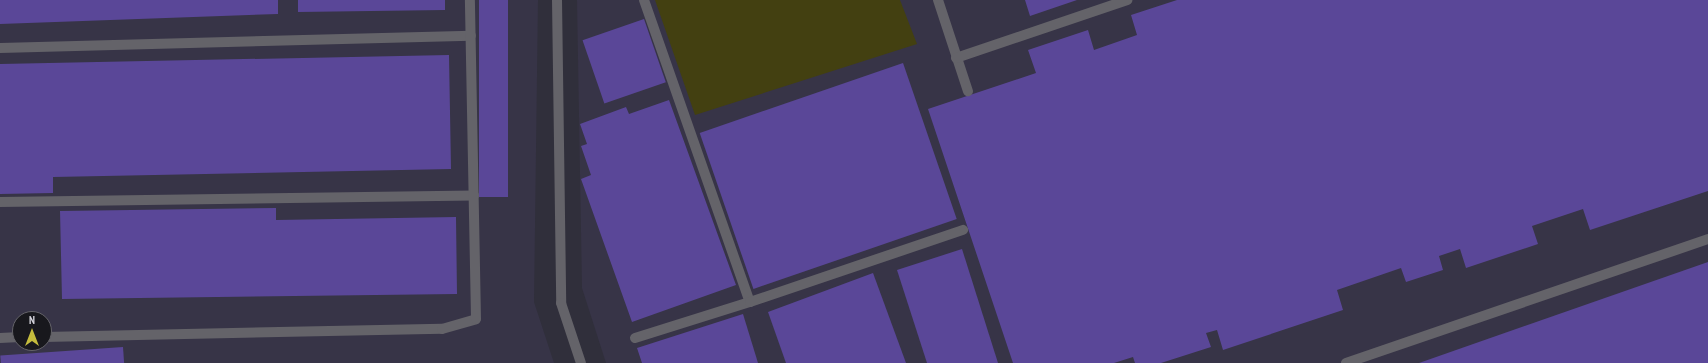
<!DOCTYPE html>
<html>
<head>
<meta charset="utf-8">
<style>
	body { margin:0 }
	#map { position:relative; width:1708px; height:363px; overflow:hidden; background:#302f3b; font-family:"PT Sans Narrow",sans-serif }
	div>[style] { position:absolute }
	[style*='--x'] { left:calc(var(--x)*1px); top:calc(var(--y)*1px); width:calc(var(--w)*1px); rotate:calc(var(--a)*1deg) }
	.built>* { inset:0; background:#373447 }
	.green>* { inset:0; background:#434011 }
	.building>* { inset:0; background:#5a4798; transform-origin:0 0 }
	.service>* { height:10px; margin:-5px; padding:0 5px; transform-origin:5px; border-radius:5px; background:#646369 }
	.tertiary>* { height:10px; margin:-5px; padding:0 5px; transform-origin:5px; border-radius:5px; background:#646369 }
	span { translate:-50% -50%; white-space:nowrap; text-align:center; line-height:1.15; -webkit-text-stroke:3px #18181d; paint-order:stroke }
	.north { position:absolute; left:12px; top:311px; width:40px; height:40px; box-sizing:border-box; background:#18181d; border:1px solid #646369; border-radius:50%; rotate:0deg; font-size:11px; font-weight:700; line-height:16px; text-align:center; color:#d5d4dc }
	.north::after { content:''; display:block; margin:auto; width:14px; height:18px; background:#c4bc3d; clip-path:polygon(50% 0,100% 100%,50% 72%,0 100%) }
</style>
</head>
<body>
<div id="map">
	<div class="built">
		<div style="clip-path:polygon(evenodd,0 0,538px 0,534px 302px,554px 363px,0 363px,0 0,20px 319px,44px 319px,44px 343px,20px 343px,20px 319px)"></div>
		<div style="clip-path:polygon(577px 0,1708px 0,1708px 363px,606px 363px,582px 288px)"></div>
	</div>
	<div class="green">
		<div style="clip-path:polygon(655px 0,900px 0,917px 44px,695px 115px)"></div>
	</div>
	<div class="building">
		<div style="clip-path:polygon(0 0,278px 0,278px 14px,0 24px)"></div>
		<div style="clip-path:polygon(298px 0,445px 0,445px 10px,298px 12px)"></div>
		<div style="left:479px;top:0;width:29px;height:197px"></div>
		<div style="clip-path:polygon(1025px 0,1077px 0,1030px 16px)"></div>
		<div style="clip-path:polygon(1177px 0,1708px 0,1708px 191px,1590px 230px,1583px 209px,1532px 226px,1538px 244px,1466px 268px,1460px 249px,1439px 256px,1443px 270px,1406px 282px,1401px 268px,1337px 290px,1343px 310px,1223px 350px,1217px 330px,1206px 333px,1211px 347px,1161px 363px,1135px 363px,1133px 357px,1114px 363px,1013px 363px,928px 109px,1036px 73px,1028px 50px,1088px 30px,1094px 50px,1137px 35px,1131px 15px)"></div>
		<div style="left:644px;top:19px;width:67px;height:65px;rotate:71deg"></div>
		<div style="clip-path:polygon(449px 55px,451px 169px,53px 177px,53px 193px,0 194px,0 64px)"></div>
		<div style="left:903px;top:63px;width:165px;height:215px;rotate:71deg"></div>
		<div style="clip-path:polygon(669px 100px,736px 285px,632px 322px,581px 179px,591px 175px,581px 146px,587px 144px,580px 124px,626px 107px,629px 114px)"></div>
		<div style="clip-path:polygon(276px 208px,276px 220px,456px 217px,457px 294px,62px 299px,60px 211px)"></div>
		<div style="clip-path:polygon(962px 249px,998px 363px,927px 363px,897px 270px)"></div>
		<div style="clip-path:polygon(1708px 262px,1708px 363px,1419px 363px)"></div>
		<div style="clip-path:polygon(873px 273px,906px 363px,786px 363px,768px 312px)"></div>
		<div style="clip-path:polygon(743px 314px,758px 363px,642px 363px,637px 348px)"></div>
		<div style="left:123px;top:347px;width:16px;height:123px;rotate:86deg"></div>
	</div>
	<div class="service">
		<div style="--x:644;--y:0;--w:320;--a:70.7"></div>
		<div style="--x:938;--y:0;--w:96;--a:71.8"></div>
		<div style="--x:0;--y:48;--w:471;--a:-1.5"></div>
		<div style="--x:956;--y:58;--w:181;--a:-18.7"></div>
		<div style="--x:0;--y:202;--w:474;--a:-0.8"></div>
		<div style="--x:44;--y:337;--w:398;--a:-1.2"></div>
		<div style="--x:442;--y:329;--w:35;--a:-16"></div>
		<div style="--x:476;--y:319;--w:319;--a:-91.1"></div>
		<div style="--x:0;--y:338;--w:20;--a:-3"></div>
		<div style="--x:635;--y:338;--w:121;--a:-17.4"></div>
		<div style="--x:750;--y:302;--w:225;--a:-18.7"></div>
		<div style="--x:1346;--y:363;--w:383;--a:-18.9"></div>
	</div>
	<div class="tertiary">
		<div style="--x:557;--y:0;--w:303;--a:89.2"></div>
		<div style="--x:561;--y:303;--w:63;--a:71.6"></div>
	</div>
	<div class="north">N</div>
</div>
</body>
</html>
